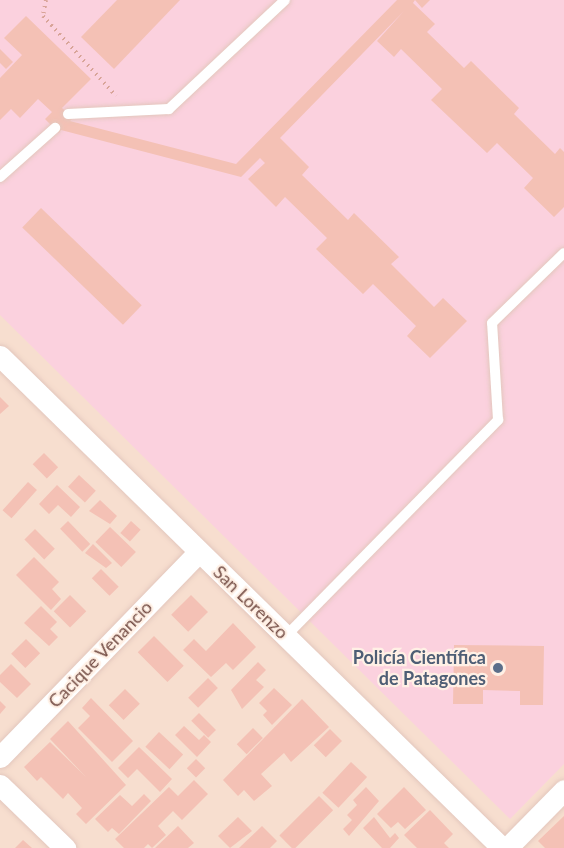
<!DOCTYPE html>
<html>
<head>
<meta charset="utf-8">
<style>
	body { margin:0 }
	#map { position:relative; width:564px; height:848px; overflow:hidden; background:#fdebde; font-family:Lato,sans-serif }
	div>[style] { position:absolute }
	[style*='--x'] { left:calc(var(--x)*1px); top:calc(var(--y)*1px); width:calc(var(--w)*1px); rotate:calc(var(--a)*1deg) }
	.residential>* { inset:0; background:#f7decf; transform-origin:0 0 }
	.medical>* { inset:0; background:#fbd1de }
	.building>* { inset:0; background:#f4c1b5; transform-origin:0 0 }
	.path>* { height:4px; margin-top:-2px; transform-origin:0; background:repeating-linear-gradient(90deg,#d8a498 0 1.5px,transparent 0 6px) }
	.roads { filter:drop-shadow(0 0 2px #e3c7bd) drop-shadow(0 0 2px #e3c7bd) }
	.lane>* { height:10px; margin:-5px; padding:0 5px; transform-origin:5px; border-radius:5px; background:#fff }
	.street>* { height:21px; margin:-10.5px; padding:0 10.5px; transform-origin:10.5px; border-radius:10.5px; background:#fff }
	.dots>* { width:16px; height:16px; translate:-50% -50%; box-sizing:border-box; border:3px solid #fff0e5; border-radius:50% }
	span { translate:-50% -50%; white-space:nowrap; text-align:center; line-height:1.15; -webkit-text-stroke:4.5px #fff0e5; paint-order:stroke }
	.street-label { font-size:18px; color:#744d45 }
	.service-label { font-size:18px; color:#4e5e75; font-weight:700 }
	.right { translate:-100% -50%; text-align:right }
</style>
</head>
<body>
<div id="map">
	<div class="residential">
		<div style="left:0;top:0;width:564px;height:848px"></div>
	</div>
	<div class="medical">
		<div style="clip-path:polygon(0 0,564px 0,564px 764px,510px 819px,0 315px)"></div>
	</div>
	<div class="building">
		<div style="clip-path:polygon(117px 0,180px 0,114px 69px,81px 37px)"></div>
		<div style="clip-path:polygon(397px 0,430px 0,422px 8px,415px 0,413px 3px,435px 24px,427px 32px,464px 68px,471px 61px,519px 108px,514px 114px,555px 154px,560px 148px,564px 152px,564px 207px,554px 217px,524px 188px,533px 178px,497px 143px,487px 153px,431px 100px,442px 89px,401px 49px,394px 57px,377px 41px,404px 11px,280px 138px,309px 167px,302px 175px,348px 220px,354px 213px,399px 257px,391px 264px,434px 307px,443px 298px,467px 321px,430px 358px,407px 336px,416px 326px,373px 284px,363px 294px,316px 249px,327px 238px,285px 197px,276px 207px,248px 179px,265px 163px,260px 158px,241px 177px,61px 130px,59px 133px,45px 119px,52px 112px,38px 99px,20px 118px,11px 109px,0 120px,0 78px,22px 55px,4px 38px,26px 16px,91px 79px,62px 108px,73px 118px,70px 121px,236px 164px)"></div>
		<div style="clip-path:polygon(0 49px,13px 62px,6px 69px,0 63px)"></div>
		<div style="left:41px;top:208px;width:140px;height:27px;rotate:44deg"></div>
		<div style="clip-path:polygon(0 397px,9px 406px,0 414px)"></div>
		<div style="left:44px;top:453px;width:20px;height:16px;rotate:45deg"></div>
		<div style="left:79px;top:475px;width:23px;height:16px;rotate:43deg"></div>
		<div style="left:28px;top:482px;width:12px;height:38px;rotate:42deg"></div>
		<div style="clip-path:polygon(57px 485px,80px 507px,71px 517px,58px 505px,49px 514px,39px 504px)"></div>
		<div style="clip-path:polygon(100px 500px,117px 516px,110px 524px,89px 511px)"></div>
		<div style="left:68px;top:521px;width:32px;height:11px;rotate:46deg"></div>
		<div style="left:131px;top:521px;width:13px;height:16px;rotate:42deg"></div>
		<div style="left:110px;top:527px;width:36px;height:21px;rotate:44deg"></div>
		<div style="left:35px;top:529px;width:28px;height:15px;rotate:45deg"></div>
		<div style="clip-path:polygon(93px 544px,112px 563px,106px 568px,85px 553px)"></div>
		<div style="clip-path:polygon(34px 557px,59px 582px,52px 589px,61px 599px,51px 610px,16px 575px)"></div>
		<div style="left:101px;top:569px;width:25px;height:13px;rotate:45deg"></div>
		<div style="left:70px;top:595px;width:23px;height:23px;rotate:45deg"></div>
		<div style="left:191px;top:595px;width:24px;height:28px;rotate:45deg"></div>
		<div style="clip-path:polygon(41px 606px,57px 622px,50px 629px,58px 637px,49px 646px,24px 623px)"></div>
		<div style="clip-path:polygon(233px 623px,256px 647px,233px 670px,226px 663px,211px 677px,183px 650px,194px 639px,206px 651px)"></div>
		<div style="left:154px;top:636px;width:42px;height:23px;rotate:45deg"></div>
		<div style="left:26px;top:639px;width:20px;height:21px;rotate:45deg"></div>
		<div style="clip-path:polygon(454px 645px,544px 646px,543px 705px,520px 705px,520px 691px,483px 690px,483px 704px,453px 704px)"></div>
		<div style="clip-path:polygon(258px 662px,266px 670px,256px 680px,264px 687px,242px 709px,231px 690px)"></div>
		<div style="clip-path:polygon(11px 664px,31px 684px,17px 698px,0 682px,0 675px)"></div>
		<div style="left:208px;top:678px;width:14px;height:28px;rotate:45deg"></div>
		<div style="clip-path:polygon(274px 688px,292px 705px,272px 725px,263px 715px,267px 711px,259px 703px)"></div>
		<div style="left:125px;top:689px;width:21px;height:23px;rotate:45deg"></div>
		<div style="clip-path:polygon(91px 698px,133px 741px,112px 762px,78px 728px,90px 716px,82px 708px)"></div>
		<div style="clip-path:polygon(302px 699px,329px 727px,291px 762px,284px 753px,261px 774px,272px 786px,254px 801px,244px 790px,238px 796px,223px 780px)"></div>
		<div style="clip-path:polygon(0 701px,6px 707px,0 714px)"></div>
		<div style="left:199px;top:713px;width:24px;height:11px;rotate:45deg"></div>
		<div style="clip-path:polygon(68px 721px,126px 785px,86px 824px,76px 814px,82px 808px,68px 793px,63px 799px,41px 777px,37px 781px,24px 767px,50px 742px,86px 777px,50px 739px)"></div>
		<div style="clip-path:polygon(184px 726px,199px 740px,204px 735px,211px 742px,197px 757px,175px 735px)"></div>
		<div style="left:253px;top:728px;width:14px;height:23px;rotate:45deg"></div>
		<div style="left:330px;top:729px;width:17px;height:23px;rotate:45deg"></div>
		<div style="left:159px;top:732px;width:33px;height:20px;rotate:43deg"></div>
		<div style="clip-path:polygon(139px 747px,172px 779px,160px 792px,137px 769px,128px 778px,118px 768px)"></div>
		<div style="left:196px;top:759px;width:13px;height:13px;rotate:45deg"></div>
		<div style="left:351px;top:762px;width:22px;height:42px;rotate:43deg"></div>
		<div style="clip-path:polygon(194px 780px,208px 794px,182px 820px,173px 811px,158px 826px,166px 835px,152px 848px,148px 844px,144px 848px,124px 848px,115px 839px,169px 787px,178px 796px)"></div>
		<div style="clip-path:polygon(366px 787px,379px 801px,349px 836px,343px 829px,352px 820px,347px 815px,357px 805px,353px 800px)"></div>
		<div style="clip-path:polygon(404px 787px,426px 810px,405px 829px,398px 822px,391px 828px,377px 814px)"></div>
		<div style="clip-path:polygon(144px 794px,151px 801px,119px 834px,112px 828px,108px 832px,95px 819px,120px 795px,132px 806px)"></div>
		<div style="left:319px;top:796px;width:20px;height:56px;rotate:45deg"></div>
		<div style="clip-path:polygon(430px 810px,453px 834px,444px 843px,449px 848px,417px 848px,404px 835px)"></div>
		<div style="clip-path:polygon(564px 816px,564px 848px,545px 848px,538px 841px)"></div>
		<div style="clip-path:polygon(238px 817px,252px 831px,230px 848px,218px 836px)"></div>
		<div style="clip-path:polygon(374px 817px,390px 838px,395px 833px,399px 838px,390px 848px,382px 848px,363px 828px)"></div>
		<div style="clip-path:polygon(178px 826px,194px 843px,188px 848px,155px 848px)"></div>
		<div style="clip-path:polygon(262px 826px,277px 841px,270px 848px,239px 848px)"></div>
		<div style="clip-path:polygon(23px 840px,32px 848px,15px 848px)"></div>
	</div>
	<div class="path">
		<div style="--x:46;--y:0;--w:16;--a:101"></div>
		<div style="--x:43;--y:16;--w:108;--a:47.6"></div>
	</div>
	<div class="roads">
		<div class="lane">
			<div style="--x:68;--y:114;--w:101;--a:-2.8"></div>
			<div style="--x:169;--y:109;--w:159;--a:-43.2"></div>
			<div style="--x:0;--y:177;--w:74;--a:-41.7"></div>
			<div style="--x:286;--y:636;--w:303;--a:-45.5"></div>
			<div style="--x:498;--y:420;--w:97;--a:-93.5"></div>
			<div style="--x:492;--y:323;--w:100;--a:-44.2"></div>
		</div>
		<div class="street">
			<div style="--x:0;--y:356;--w:703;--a:44.42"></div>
			<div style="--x:0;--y:757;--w:286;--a:-45.9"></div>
			<div style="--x:0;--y:785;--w:91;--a:44.1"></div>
			<div style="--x:507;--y:848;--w:81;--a:-45.5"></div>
		</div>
	</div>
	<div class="dots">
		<div style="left:498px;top:668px;background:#5c6f8a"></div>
	</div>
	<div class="street-label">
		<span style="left:251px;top:602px;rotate:44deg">San Lorenzo</span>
		<span style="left:100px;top:654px;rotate:-46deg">Cacique Venancio</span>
	</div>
	<div class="service-label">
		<span class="right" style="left:486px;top:668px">Policía Científica<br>de Patagones</span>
	</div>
</div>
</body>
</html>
